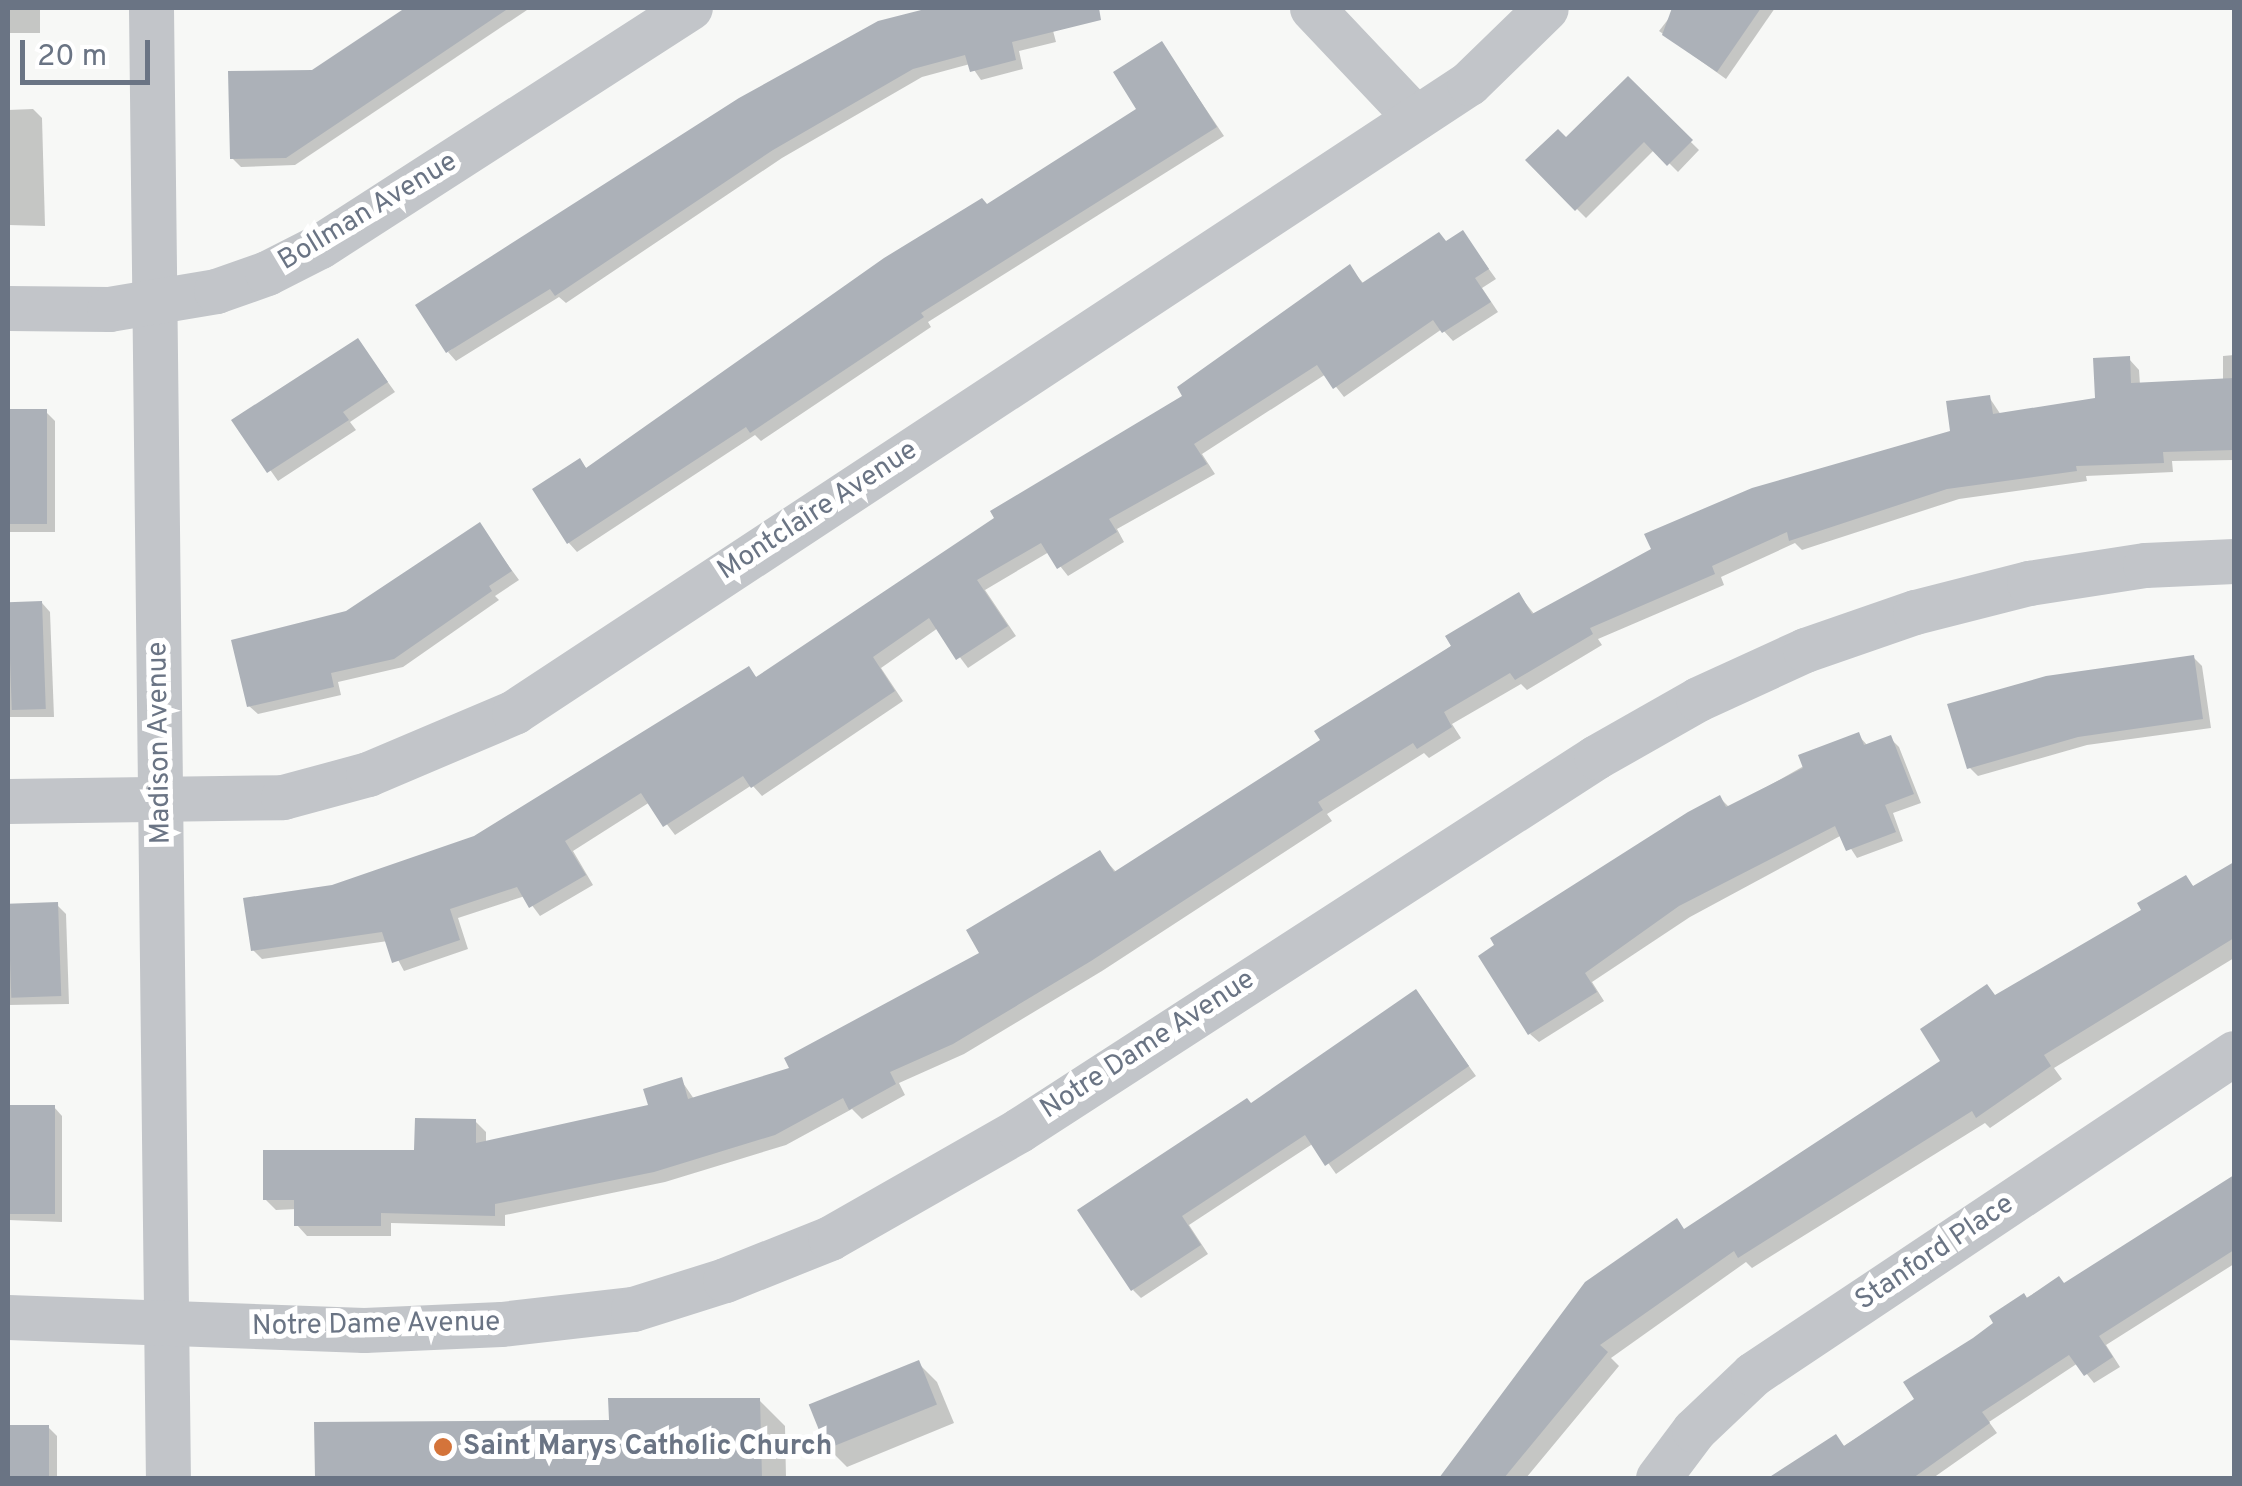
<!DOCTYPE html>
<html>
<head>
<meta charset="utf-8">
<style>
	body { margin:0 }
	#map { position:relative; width:2242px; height:1486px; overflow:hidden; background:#f7f8f6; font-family:Overpass,sans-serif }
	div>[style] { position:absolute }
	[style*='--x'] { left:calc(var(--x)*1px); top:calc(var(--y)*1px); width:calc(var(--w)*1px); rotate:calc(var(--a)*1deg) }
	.shadow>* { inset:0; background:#0003; transform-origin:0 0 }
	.building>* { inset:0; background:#acb1b8; transform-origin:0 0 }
	.minor>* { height:45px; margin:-22.5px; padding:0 22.5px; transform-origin:22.5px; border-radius:22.5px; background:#c2c5c9 }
	.dots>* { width:28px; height:28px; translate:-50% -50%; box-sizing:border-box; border:5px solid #fff; border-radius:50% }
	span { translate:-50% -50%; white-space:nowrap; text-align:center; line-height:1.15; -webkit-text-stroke:10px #fff; paint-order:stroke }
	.street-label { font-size:28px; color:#6a7484 }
	.poi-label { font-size:28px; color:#6a7484; font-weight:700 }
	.left { translate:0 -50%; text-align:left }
	.frame { position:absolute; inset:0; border:10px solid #6a7484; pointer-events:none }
	.scale { position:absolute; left:20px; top:40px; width:130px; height:45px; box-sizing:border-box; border:5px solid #6a7484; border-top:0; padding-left:12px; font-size:30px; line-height:35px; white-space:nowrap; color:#6a7484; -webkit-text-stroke:8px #fff; paint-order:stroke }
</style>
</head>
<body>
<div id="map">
	<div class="shadow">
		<div style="left:8px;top:8px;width:32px;height:25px"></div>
		<div style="clip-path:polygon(409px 8px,530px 8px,295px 165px,241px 167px,232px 158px,313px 72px)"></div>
		<div style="clip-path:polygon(939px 8px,1047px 8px,1056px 42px,1019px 51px,1023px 69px,981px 80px,970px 64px,922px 77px,782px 158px,566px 303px,559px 297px,456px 361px,448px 352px,879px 23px)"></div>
		<div style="clip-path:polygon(1677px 8px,1775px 8px,1726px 79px,1659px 31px)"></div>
		<div style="clip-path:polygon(1162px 44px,1224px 136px,928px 322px,931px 327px,761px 441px,755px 435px,577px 552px,569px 543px,535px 490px,580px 461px,588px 470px,1140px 109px)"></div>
		<div style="clip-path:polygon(1628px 80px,1699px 150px,1678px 172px,1655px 149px,1586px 218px,1528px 160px,1566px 141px)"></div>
		<div style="clip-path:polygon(33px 109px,42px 118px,45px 226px,8px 225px,8px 110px)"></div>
		<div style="clip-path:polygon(1463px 233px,1496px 279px,1482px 288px,1498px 312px,1453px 341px,1442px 329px,1344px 397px,1326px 374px,1202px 454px,1215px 474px,1117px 529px,1124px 542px,1068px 576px,1049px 552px,985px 590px,1016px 636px,968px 668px,938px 628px,881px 668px,903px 701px,762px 796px,752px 785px,675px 835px,650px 802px,573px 851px,593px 885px,540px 916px,525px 896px,458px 918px,468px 949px,404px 971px,388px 941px,262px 959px,253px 950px,333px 887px,475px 838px,748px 669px,758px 679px,1186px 396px,1350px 268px,1364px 284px)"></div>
		<div style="clip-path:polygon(358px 341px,395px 392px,350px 422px,356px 430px,278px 481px,235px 420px)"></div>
		<div style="clip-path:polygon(2234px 355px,2234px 460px,2172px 461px,2173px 472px,2086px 476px,2087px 481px,1959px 499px,1802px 550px,1795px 543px,1721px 577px,1724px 585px,1598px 639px,1602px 645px,1527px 690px,1521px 684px,1452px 724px,1461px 738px,1429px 758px,1424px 753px,1327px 814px,1332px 821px,1102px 971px,964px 1054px,899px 1083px,905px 1095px,862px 1119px,852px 1109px,786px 1145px,665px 1182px,505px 1215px,505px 1226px,391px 1223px,391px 1236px,307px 1236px,297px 1225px,297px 1209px,276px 1210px,265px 1199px,417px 1153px,475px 1121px,486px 1132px,486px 1143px,651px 1107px,681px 1080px,694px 1099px,793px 1069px,983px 954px,1099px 853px,1117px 873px,1324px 741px,1519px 595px,1535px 615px,1953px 433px,1989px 397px,2001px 415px,2097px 401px,2129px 359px,2139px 370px,2140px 385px,2223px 381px,2223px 356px)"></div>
		<div style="clip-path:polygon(8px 411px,46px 412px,55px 421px,55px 532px,8px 532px)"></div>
		<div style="clip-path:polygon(479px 525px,519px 580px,495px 596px,499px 600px,403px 667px,338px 682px,341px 695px,258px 714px,249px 706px,347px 614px)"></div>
		<div style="clip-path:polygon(42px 603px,50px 612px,54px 717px,8px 717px,8px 604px)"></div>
		<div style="clip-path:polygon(2194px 658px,2202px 666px,2211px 728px,2087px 745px,1978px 776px,1969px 767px)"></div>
		<div style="clip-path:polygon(1858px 735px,1868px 746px,1890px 738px,1899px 747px,1921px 803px,1893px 813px,1903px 841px,1857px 858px,1842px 835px,1690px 917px,1592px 982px,1604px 1001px,1539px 1042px,1530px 1034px,1720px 798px,1730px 808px)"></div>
		<div style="clip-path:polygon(2234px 864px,2234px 958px,2054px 1068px,2062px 1079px,1990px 1128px,1985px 1123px,1752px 1268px,1746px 1262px,1611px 1358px,1619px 1366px,1526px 1478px,1442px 1478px,1587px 1284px,1686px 1231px,1944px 1062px,1997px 997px,2145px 911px,2185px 878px,2195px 888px)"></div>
		<div style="clip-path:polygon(57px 905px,66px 914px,69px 1004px,8px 1005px,8px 907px)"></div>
		<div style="clip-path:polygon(1416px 992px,1476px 1076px,1336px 1174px,1314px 1143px,1189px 1225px,1208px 1254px,1141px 1298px,1133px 1290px,1252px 1106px)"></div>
		<div style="clip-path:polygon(54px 1107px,62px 1116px,62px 1222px,8px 1220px,8px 1108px)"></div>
		<div style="clip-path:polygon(2234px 1177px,2234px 1264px,2106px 1345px,2120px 1367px,2094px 1383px,2078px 1363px,1989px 1422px,1997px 1433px,1933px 1478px,1773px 1478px,1836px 1438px,1844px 1446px,1918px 1399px,1997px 1323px,1993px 1317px,2059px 1279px,2065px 1285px)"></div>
		<div style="clip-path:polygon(918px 1363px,937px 1382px,954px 1423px,847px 1467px,828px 1448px)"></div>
		<div style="clip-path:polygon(759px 1400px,785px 1426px,786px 1478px,317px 1478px,316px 1425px,611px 1423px)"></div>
		<div style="clip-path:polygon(8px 1427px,48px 1427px,57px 1436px,57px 1478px,8px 1478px)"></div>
	</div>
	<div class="building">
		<div style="clip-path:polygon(405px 8px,509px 8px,286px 158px,230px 159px,228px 71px,312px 70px)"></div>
		<div style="clip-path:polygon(929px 8px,1099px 8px,1101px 20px,1012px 42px,1016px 60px,970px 72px,965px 55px,913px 69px,773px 150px,555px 296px,550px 289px,446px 353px,415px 305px,739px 98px,878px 21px)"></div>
		<div style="clip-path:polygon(1672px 8px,1761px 8px,1717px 72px,1662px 35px)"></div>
		<div style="clip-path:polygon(1162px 41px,1217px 127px,921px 313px,924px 317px,750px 433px,746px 427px,567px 544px,532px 489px,580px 458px,586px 468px,884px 258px,982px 198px,987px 204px,1136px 109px,1113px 72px)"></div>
		<div style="clip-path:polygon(1628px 76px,1693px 140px,1667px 166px,1644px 142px,1575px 211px,1525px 160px,1558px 129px,1566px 137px)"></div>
		<div style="clip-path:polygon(1463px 230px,1489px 269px,1475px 278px,1491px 302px,1442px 333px,1433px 320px,1333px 389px,1317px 365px,1194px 444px,1207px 464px,1109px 519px,1117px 532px,1057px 569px,1041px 543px,977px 580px,1008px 626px,956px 660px,929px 618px,873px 657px,895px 691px,751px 788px,743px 776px,663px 827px,641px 793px,565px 841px,586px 875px,529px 908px,517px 887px,450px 909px,460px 940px,392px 963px,382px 932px,251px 951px,243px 898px,332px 885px,474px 836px,749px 666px,756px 677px,994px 518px,990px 511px,1182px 396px,1177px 387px,1350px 264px,1362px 283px,1439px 232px,1446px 241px)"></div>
		<div style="clip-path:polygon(358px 338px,388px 382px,343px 412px,349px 420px,267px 473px,231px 420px)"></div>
		<div style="clip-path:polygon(2130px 356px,2131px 383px,2234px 378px,2234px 450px,2163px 452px,2164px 463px,2076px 466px,2077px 471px,1947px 489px,1789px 541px,1787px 532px,1712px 566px,1715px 574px,1590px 628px,1593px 634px,1515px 680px,1510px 673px,1444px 712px,1452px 727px,1417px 749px,1413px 743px,1318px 802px,1323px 810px,1091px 961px,953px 1044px,890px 1072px,896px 1084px,849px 1110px,843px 1098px,775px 1135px,654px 1172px,495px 1204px,495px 1216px,381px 1213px,381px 1226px,294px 1226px,294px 1200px,263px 1200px,263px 1150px,414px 1150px,415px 1118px,476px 1119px,476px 1143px,648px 1105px,643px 1089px,682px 1077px,688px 1099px,789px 1068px,784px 1058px,979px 953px,966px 930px,1100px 850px,1114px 872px,1320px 740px,1314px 731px,1451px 646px,1445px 636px,1519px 592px,1532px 614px,1651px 549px,1644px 534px,1752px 488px,1950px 431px,1946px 401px,1990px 395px,1993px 414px,2095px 398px,2093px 358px)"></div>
		<div style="left:8px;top:409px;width:39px;height:115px"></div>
		<div style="clip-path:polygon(480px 522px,512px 571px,489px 586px,492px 591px,394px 659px,331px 673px,334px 687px,247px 707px,231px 640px,346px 611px)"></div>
		<div style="left:42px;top:601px;width:108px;height:34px;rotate:88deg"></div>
		<div style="clip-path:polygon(2194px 655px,2203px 719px,2078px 737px,1967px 769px,1947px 704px,2046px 676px)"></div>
		<div style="clip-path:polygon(1859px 732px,1864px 745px,1891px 735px,1914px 794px,1885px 805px,1896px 832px,1846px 851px,1835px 826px,1679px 906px,1585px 973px,1597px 992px,1528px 1035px,1478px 956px,1494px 945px,1490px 938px,1688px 812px,1720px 795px,1726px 807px,1803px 768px,1798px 755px)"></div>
		<div style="clip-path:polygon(2234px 862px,2234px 938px,2044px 1055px,2051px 1066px,1976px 1118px,1972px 1111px,1738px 1258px,1734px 1251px,1600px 1345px,1608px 1352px,1504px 1478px,1439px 1478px,1585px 1282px,1677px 1218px,1684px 1229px,1940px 1061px,1920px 1029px,1987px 984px,1995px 995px,2141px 910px,2137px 903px,2186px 875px,2193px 886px)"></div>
		<div style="left:58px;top:902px;width:94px;height:50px;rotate:88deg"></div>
		<div style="clip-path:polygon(1416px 989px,1469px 1066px,1325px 1166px,1305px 1135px,1182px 1216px,1201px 1245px,1131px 1291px,1077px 1210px,1247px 1098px,1251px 1103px)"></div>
		<div style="left:8px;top:1105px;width:47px;height:109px"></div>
		<div style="clip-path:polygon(2234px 1175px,2234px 1250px,2099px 1336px,2113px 1357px,2084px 1376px,2069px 1355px,1982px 1412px,1990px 1423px,1913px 1478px,1768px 1478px,1836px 1434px,1844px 1446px,1914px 1399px,1903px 1382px,1973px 1338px,1993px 1323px,1989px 1316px,2024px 1293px,2027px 1298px,2059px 1276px,2064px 1283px)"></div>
		<div style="left:919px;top:1360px;width:48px;height:119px;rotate:68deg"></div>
		<div style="clip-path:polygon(608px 1398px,760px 1398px,762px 1478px,315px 1478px,314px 1422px,609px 1420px)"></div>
		<div style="left:8px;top:1425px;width:41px;height:53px"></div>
	</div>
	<div class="minor">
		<div style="--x:151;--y:8;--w:1470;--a:89.34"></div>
		<div style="--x:1312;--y:8;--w:151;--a:46.6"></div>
		<div style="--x:8;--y:308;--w:101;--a:0.6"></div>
		<div style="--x:109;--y:309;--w:109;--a:-9.5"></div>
		<div style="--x:216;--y:291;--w:54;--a:-19.4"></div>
		<div style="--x:267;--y:273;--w:59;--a:-27"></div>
		<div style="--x:320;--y:246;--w:440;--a:-32.8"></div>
		<div style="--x:8;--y:801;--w:275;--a:-0.8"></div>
		<div style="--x:283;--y:797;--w:88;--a:-15.1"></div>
		<div style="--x:368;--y:774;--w:159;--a:-23"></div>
		<div style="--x:514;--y:712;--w:1144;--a:-33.37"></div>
		<div style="--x:1469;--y:83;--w:107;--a:-44.2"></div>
		<div style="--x:8;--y:1317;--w:356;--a:2.1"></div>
		<div style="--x:364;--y:1330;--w:137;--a:-2.5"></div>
		<div style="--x:501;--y:1324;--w:133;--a:-6.5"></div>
		<div style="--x:633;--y:1309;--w:96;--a:-17.5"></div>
		<div style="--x:725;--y:1280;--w:113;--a:-21.8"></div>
		<div style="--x:830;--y:1238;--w:218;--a:-29.7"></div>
		<div style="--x:1019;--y:1130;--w:687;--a:-32.88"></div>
		<div style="--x:1596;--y:757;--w:117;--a:-29.6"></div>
		<div style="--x:1698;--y:699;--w:118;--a:-24.6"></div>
		<div style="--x:1805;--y:650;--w:116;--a:-19.1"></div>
		<div style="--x:1915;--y:612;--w:118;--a:-14.3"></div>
		<div style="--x:2029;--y:583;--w:117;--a:-8.8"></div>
		<div style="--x:2145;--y:565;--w:89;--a:-2.6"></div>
		<div style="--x:1658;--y:1478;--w:60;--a:-53.1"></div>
		<div style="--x:1694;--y:1430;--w:81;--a:-43.5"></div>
		<div style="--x:1753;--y:1374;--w:578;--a:-33.72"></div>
	</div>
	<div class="dots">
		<div style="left:443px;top:1447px;background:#d4743a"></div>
	</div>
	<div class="street-label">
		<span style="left:368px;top:212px;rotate:-31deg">Bollman Avenue</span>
		<span style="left:818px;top:511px;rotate:-33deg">Montclaire Avenue</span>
		<span style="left:160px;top:743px;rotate:-91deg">Madison Avenue</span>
		<span style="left:1148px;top:1045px;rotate:-33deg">Notre Dame Avenue</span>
		<span style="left:1935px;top:1253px;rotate:-34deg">Stanford Place</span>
		<span style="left:376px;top:1325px;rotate:-1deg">Notre Dame Avenue</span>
	</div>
	<div class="poi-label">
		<span class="left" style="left:463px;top:1447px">Saint Marys Catholic Church</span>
	</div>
	<div class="frame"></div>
	<div class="scale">20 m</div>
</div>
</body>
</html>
